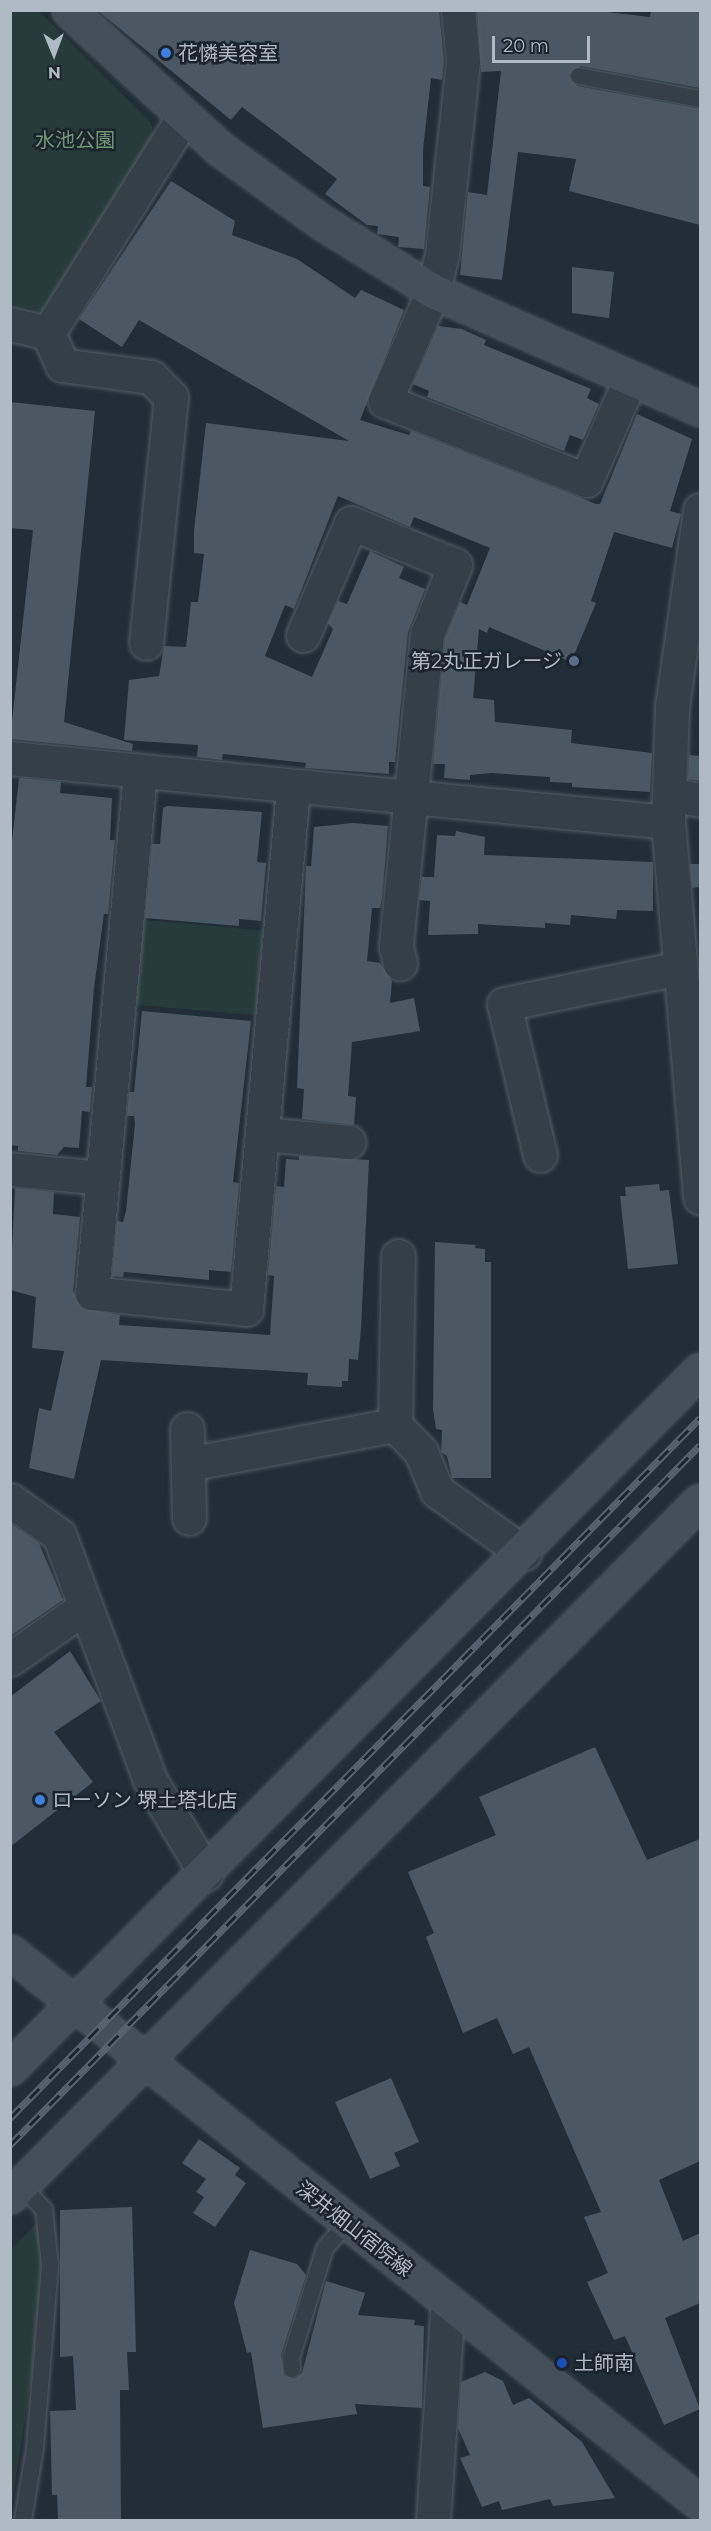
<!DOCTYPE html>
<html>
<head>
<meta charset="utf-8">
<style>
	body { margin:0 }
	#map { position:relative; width:711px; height:2531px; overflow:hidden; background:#222e37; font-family:Montserrat,"Noto Sans JP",sans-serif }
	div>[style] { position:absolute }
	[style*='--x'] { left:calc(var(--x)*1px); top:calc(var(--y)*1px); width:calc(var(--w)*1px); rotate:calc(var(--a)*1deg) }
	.green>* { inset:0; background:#273c3a; transform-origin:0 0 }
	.building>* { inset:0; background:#4a5863 }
	.roads { filter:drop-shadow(0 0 2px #535d65) drop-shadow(0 0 2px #535d65) }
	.lane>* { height:16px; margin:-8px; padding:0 8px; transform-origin:8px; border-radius:8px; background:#353f48 }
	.street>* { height:33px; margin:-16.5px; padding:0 16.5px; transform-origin:16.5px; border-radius:16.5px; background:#353f48 }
	.secondary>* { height:33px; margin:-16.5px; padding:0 16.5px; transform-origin:16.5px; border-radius:16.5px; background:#444f5a }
	.rail>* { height:7px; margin-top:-3.5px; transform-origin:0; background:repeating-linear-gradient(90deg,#1b242c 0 14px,#57646f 0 28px); box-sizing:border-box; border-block:2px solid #57646f }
	.dots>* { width:16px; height:16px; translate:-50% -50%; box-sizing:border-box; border:3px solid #1b242c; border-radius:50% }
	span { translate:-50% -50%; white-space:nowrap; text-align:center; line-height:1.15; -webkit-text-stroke:5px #1b242c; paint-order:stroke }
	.poi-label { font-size:20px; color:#b0bac4 }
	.left { translate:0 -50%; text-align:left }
	.right { translate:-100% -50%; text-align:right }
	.park-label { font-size:20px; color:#709874 }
	.street-label { font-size:20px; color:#b0bac4 }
	.frame { position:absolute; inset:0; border:12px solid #b0bac4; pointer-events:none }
	.north { position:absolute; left:24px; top:24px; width:60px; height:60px; -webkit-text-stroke:4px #1b242c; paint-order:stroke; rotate:179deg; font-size:16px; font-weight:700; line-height:24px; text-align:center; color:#b0bac4 }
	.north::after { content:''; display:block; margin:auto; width:21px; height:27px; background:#b0bac4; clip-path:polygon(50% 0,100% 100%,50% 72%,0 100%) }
	.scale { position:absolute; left:492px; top:36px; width:98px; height:27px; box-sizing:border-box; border:3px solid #b0bac4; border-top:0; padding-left:8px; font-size:18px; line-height:21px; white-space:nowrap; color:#b0bac4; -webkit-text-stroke:4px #1b242c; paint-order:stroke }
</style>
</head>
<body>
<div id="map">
	<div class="green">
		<div style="clip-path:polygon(11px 11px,39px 11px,151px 123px,154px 137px,42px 311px,11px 304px)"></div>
		<div style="left:143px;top:920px;width:121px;height:85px;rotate:5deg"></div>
		<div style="clip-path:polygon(39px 2221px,42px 2266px,38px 2334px,11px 2509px,11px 2249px)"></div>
	</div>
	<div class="building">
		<div style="clip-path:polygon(97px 10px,439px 10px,444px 61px,442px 80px,431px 78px,423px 150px,423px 186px,430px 187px,424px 249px,398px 247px,399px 237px,377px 234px,378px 226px,367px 225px,325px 194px,337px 179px,242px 107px,231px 120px)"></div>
		<div style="clip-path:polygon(477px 10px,590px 10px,650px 17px,651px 10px,700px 10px,700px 88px,581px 66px,569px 75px,577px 86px,700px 109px,700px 225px,569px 191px,576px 159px,518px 152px,502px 280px,460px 275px,468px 192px,487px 195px,501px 71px,481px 72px)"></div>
		<div style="clip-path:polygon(171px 181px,235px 221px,232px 235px,297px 259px,355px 298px,361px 290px,404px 310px,360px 420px,409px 435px,411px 431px,596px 504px,600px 504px,637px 414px,692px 439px,670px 511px,681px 514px,672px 548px,614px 532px,591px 601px,596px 603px,571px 662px,489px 627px,487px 633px,479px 629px,473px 698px,494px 700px,495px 722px,572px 730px,571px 743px,652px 753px,650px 792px,572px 787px,572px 783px,550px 782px,550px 777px,491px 773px,470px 775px,470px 780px,444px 778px,445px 764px,433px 764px,445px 639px,460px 602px,467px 605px,490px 548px,414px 517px,410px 527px,338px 496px,294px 609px,285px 605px,265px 656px,312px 677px,333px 629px,328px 623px,338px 601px,347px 604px,370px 551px,404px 567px,399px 578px,425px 589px,408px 632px,395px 762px,389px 762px,389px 774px,305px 768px,306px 763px,223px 754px,222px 760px,197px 757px,198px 745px,124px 740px,129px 680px,159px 676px,164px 646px,186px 647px,191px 602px,198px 602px,204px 554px,194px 553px,194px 531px,206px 423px,349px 441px,139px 320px,122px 347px,79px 319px)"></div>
		<div style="clip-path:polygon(572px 267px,614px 272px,609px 318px,572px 313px)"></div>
		<div style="clip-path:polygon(438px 326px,462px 329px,486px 340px,484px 345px,591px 389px,587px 398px,599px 404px,583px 440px,570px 435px,564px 451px,427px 397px,429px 391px,413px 384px)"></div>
		<div style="clip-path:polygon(10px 402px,95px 411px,64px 722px,133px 744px,132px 751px,10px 739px,33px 530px,10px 528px)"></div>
		<div style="clip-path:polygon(689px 755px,700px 756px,700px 781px,688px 779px)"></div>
		<div style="clip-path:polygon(19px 778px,61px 782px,60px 793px,112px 798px,110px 840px,115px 840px,108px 914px,104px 914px,94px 988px,86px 1087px,92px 1087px,90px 1112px,82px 1111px,79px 1148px,64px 1147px,57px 1155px,18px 1151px,18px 1146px,10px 1145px,10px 859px)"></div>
		<div style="clip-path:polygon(167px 806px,262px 812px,257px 862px,266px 863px,261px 921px,239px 919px,239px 926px,145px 918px,152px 844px,160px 844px,163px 808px)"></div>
		<div style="clip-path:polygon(353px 823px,388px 826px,382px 898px,380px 908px,372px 908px,367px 961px,380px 963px,392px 981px,390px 1003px,414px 998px,420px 1031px,352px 1042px,348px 1096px,356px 1097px,354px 1125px,302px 1119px,304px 1089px,297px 1088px,306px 866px,311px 866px,314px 827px)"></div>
		<div style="clip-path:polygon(456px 831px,485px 837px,484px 855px,653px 862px,653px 911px,617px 910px,616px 919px,571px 915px,570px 925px,545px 923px,545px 928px,478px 924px,478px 934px,428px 935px,430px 901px,419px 900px,422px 877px,434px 877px,437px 835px,455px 836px)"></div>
		<div style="clip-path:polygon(690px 864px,700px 864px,700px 887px,692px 888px)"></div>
		<div style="clip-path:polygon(142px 1011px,251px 1021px,233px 1182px,239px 1183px,231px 1272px,209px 1270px,209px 1280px,124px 1272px,123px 1277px,112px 1276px,117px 1221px,123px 1222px,126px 1211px,135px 1124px,134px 1116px,127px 1116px,129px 1092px,134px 1092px)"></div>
		<div style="clip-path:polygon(299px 1156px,369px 1160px,361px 1329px,358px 1360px,349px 1359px,348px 1381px,342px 1381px,342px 1387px,307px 1385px,308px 1373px,101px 1360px,74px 1479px,29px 1468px,39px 1408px,51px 1411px,64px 1351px,32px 1348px,36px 1297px,10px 1290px,15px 1188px,54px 1192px,53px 1214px,80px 1217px,73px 1291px,82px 1308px,120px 1315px,119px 1325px,270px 1335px,274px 1276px,268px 1275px,276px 1186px,284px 1187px,286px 1159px,299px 1160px)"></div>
		<div style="clip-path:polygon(659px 1184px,660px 1191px,669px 1190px,678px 1264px,628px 1269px,620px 1196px,626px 1196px,625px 1187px)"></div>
		<div style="clip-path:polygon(435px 1242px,476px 1245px,475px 1248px,485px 1249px,485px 1262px,491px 1262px,491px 1478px,452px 1478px,447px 1456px,441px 1452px,442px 1430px,436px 1429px,433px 1409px)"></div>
		<div style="clip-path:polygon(10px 1523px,39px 1543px,63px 1600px,10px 1636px)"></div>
		<div style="clip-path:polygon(70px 1651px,101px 1701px,54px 1732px,93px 1782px,10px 1847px,10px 1697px)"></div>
		<div style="clip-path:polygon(595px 1747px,647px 1860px,700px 1839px,700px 2161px,659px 2180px,683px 2241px,700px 2233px,700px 2303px,665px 2318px,700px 2409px,664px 2425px,625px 2336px,614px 2340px,587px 2282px,608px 2273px,584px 2217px,601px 2212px,529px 2047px,513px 2054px,497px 2018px,463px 2033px,426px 1937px,434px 1933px,408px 1872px,496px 1835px,479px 1797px)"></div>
		<div style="clip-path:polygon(391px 2078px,419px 2142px,394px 2153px,400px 2166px,370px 2179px,335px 2102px)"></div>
		<div style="clip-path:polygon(199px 2139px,240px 2168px,235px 2175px,246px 2183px,215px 2227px,193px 2213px,204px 2197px,196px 2192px,206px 2179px,182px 2163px)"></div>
		<div style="clip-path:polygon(132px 2207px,136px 2352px,127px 2352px,129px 2390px,120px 2390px,121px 2520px,58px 2520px,57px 2495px,52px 2495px,50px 2411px,76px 2410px,73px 2356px,60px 2357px,60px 2210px)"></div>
		<div style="clip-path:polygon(250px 2250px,297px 2264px,306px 2275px,281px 2355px,284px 2375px,294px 2379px,302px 2373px,326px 2281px,365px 2293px,358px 2315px,415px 2320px,414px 2325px,424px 2326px,422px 2408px,355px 2404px,357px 2414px,263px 2428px,251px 2352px,247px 2353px,234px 2303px)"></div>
		<div style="clip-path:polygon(485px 2372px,503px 2381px,513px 2405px,529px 2398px,582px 2442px,615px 2498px,553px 2506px,550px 2499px,502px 2510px,499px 2501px,482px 2507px,460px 2458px,470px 2455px,458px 2428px,461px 2382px)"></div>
	</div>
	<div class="roads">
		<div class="lane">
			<div style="--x:579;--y:76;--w:123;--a:10.8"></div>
			<div style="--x:21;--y:2185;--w:34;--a:47"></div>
			<div style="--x:44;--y:2210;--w:55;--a:83.8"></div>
			<div style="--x:50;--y:2265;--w:184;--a:94.7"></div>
			<div style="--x:35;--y:2448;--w:73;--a:99.5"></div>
			<div style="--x:292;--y:2369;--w:11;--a:-95"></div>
			<div style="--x:291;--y:2358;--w:115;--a:-72.8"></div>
			<div style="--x:325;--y:2248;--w:31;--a:-48"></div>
		</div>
		<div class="street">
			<div style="--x:458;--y:10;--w:51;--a:84.4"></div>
			<div style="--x:463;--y:61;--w:194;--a:96.2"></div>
			<div style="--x:442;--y:254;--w:38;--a:104"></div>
			<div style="--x:433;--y:291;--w:120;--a:113.6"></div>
			<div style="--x:385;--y:401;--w:216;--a:21.5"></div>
			<div style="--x:586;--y:480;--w:109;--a:-66.3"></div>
			<div style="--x:10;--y:324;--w:39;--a:13"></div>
			<div style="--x:48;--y:333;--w:256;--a:-57.9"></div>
			<div style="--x:48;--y:333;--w:35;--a:66"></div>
			<div style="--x:62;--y:365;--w:90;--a:7.7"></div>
			<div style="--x:151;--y:377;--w:28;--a:45"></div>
			<div style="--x:171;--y:397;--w:247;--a:95.8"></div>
			<div style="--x:700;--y:510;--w:199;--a:98.1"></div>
			<div style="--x:672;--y:707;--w:115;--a:92"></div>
			<div style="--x:668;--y:822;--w:377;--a:85.1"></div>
			<div style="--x:303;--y:635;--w:122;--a:-66.8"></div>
			<div style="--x:351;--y:523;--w:112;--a:22"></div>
			<div style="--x:455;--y:565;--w:74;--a:112.1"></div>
			<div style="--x:427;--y:634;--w:314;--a:95.7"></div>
			<div style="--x:396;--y:946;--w:18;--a:77"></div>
			<div style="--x:10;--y:758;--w:661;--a:5.56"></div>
			<div style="--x:140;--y:773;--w:522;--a:95.27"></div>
			<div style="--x:92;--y:1293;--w:155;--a:5.9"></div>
			<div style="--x:246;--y:1309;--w:522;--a:-84.84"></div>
			<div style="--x:669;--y:794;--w:32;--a:11"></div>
			<div style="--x:263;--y:1134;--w:86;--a:5.3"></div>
			<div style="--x:540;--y:1155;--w:155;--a:-103.4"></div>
			<div style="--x:504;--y:1004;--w:179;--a:-11.6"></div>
			<div style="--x:10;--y:1169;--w:92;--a:5.6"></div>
			<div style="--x:398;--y:1256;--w:169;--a:91"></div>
			<div style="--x:395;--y:1425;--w:37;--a:46"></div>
			<div style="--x:421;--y:1452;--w:42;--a:67.7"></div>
			<div style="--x:437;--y:1491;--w:107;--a:35.5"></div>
			<div style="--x:187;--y:1429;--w:89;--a:88.7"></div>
			<div style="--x:188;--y:1464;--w:211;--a:-10.7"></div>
			<div style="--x:10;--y:1500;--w:60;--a:35.5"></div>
			<div style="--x:59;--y:1535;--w:261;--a:69.6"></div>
			<div style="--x:150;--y:1780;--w:109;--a:59.2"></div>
			<div style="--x:10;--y:1659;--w:91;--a:-34.7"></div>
			<div style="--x:433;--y:2520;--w:219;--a:-86.1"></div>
		</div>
		<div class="secondary">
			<div style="--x:69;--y:10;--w:204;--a:42.6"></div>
			<div style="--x:219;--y:148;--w:128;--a:35.8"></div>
			<div style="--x:323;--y:223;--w:129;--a:31.7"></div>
			<div style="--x:433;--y:291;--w:292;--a:23.8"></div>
			<div style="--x:10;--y:1952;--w:883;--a:38.61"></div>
			<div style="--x:10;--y:2068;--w:981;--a:-45.33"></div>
			<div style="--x:10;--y:2196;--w:979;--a:-45.21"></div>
		</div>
	</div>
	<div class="rail">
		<div style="--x:10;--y:2118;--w:983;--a:-45.41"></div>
		<div style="--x:10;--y:2145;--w:983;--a:-45.41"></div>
	</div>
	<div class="dots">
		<div style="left:166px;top:53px;background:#3f7fe0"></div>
		<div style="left:574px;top:661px;background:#5c6f8a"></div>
		<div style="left:40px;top:1800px;background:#3f7fe0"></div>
		<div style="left:562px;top:2363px;background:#1a4fb4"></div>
	</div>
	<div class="poi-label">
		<span class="left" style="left:178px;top:53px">花憐美容室</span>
		<span class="right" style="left:562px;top:661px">第2丸正ガレージ</span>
		<span class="left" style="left:52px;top:1800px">ローソン 堺土塔北店</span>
		<span class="left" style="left:574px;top:2363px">土師南</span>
	</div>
	<div class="park-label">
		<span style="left:75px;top:140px">水池公園</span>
	</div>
	<div class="street-label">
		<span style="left:354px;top:2229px;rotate:38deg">深井畑山宿院線</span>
	</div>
	<div class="frame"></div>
	<div class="north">N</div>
	<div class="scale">20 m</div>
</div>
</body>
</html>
